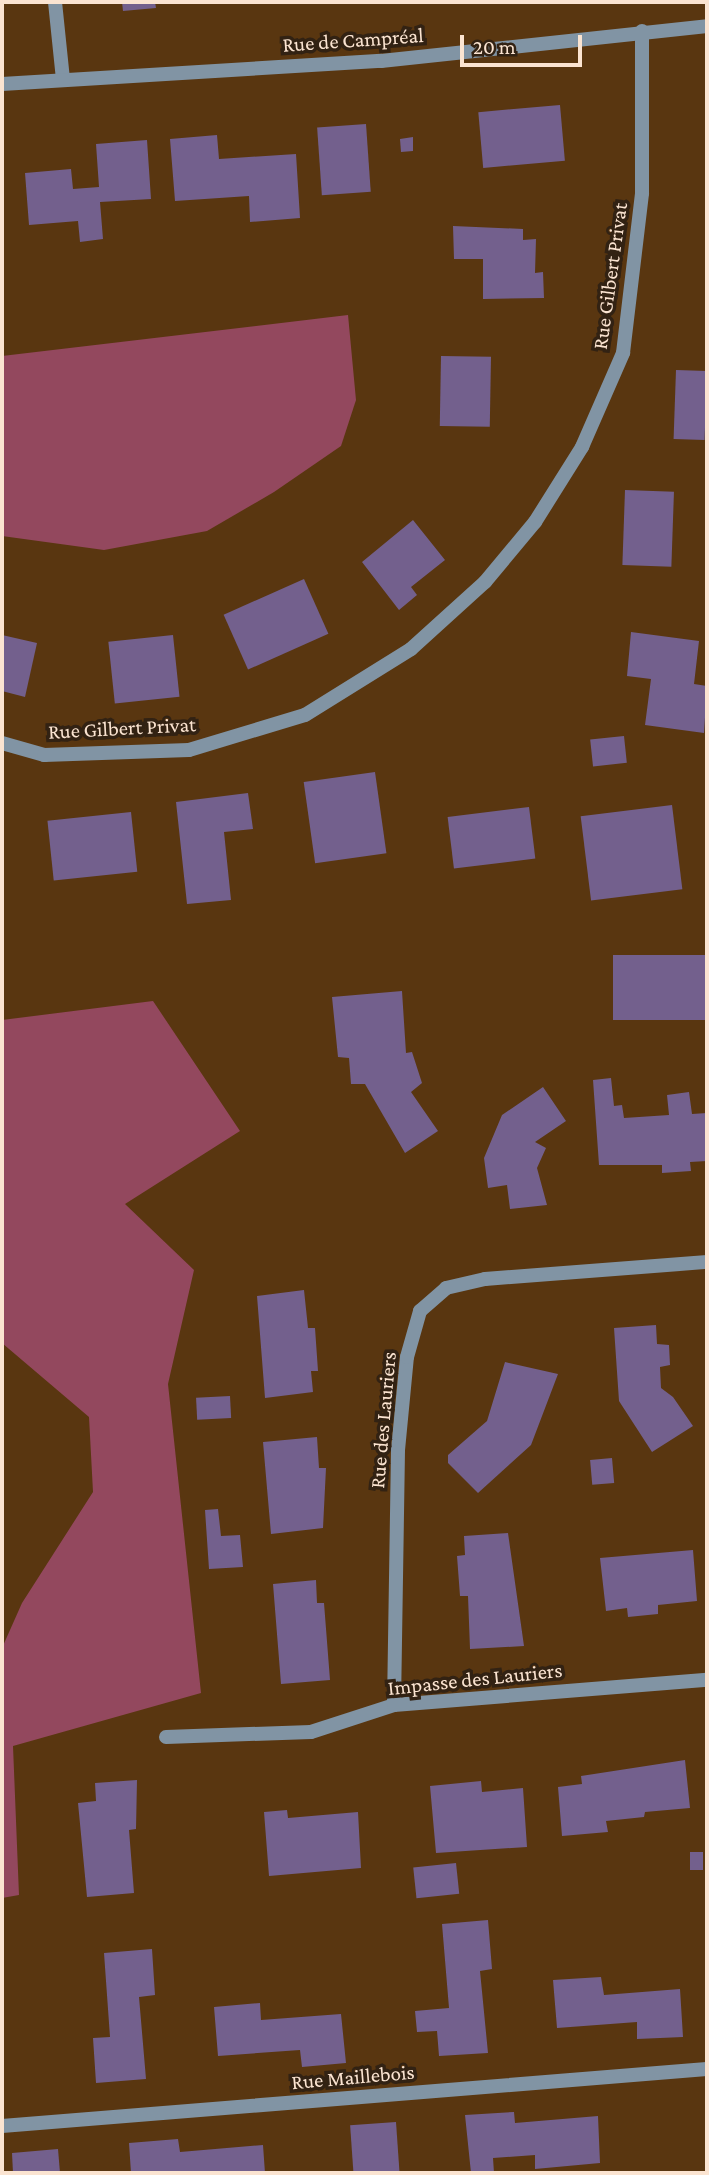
<!DOCTYPE html>
<html>
<head>
<meta charset="utf-8">
<style>
	body { margin:0 }
	#map { position:relative; width:709px; height:2175px; overflow:hidden; background:#593610; font-family:"Crimson Pro",serif }
	div>[style] { position:absolute }
	[style*='--x'] { left:calc(var(--x)*1px); top:calc(var(--y)*1px); width:calc(var(--w)*1px); rotate:calc(var(--a)*1deg) }
	.green>* { inset:0; background:#93485e }
	.building>* { inset:0; background:#73608d; transform-origin:0 0 }
	.street>* { height:14px; margin:-7px; padding:0 7px; transform-origin:7px; border-radius:7px; background:#8194a4 }
	span { translate:-50% -50%; white-space:nowrap; text-align:center; line-height:1.15; -webkit-text-stroke:7px #322213; paint-order:stroke }
	.street-label { font-size:21px; color:#fbe4d1 }
	.frame { position:absolute; inset:0; border:4px solid #fbe4d1; pointer-events:none }
	.scale { position:absolute; left:460px; top:35px; width:122px; height:32px; box-sizing:border-box; border:4px solid #fbe4d1; border-top:0; padding-left:9px; font-size:21px; line-height:24px; white-space:nowrap; color:#fbe4d1; -webkit-text-stroke:5px #322213; paint-order:stroke }
</style>
</head>
<body>
<div id="map">
	<div class="green">
		<div style="clip-path:polygon(348px 315px,356px 400px,341px 446px,274px 492px,207px 531px,104px 550px,2px 536px,2px 356px)"></div>
		<div style="clip-path:polygon(153px 1001px,240px 1131px,125px 1204px,194px 1270px,168px 1384px,201px 1693px,13px 1746px,19px 1895px,2px 1898px,2px 1648px,22px 1603px,93px 1492px,89px 1417px,2px 1343px,2px 1020px)"></div>
	</div>
	<div class="building">
		<div style="clip-path:polygon(122px 2px,155px 2px,156px 8px,123px 11px)"></div>
		<div style="left:560px;top:105px;width:56px;height:82px;rotate:85deg"></div>
		<div style="left:366px;top:124px;width:68px;height:49px;rotate:86deg"></div>
		<div style="clip-path:polygon(217px 135px,219px 159px,296px 154px,300px 218px,250px 222px,249px 196px,175px 201px,170px 139px)"></div>
		<div style="clip-path:polygon(413px 137px,413px 151px,401px 152px,400px 139px)"></div>
		<div style="clip-path:polygon(147px 140px,151px 199px,100px 202px,103px 239px,80px 242px,78px 221px,29px 225px,25px 173px,71px 169px,73px 189px,99px 187px,96px 144px)"></div>
		<div style="clip-path:polygon(453px 226px,523px 229px,523px 240px,536px 239px,535px 273px,543px 272px,544px 298px,483px 299px,483px 259px,454px 259px)"></div>
		<div style="left:441px;top:356px;width:50px;height:70px;rotate:1deg"></div>
		<div style="left:676px;top:370px;width:31px;height:69px;rotate:2deg"></div>
		<div style="left:625px;top:490px;width:49px;height:75px;rotate:2deg"></div>
		<div style="clip-path:polygon(413px 520px,445px 560px,411px 587px,417px 595px,399px 610px,362px 562px)"></div>
		<div style="left:304px;top:579px;width:60px;height:88px;rotate:66deg"></div>
		<div style="clip-path:polygon(631px 632px,699px 641px,694px 684px,707px 686px,704px 733px,645px 725px,651px 679px,627px 676px)"></div>
		<div style="clip-path:polygon(2px 635px,37px 643px,25px 697px,2px 691px)"></div>
		<div style="left:173px;top:635px;width:62px;height:65px;rotate:84deg"></div>
		<div style="left:624px;top:736px;width:27px;height:34px;rotate:84deg"></div>
		<div style="left:375px;top:772px;width:82px;height:72px;rotate:82deg"></div>
		<div style="clip-path:polygon(248px 793px,253px 829px,224px 832px,231px 900px,187px 904px,176px 802px)"></div>
		<div style="left:672px;top:805px;width:85px;height:92px;rotate:83deg"></div>
		<div style="left:529px;top:807px;width:52px;height:82px;rotate:83deg"></div>
		<div style="left:131px;top:812px;width:60px;height:84px;rotate:84deg"></div>
		<div style="left:707px;top:955px;width:65px;height:94px;rotate:90deg"></div>
		<div style="clip-path:polygon(402px 991px,406px 1053px,412px 1052px,422px 1083px,411px 1092px,438px 1131px,405px 1153px,365px 1084px,351px 1084px,349px 1058px,338px 1057px,332px 997px)"></div>
		<div style="clip-path:polygon(611px 1078px,614px 1106px,622px 1105px,624px 1118px,669px 1115px,667px 1095px,689px 1092px,692px 1114px,707px 1113px,707px 1161px,690px 1162px,691px 1171px,662px 1173px,662px 1165px,599px 1165px,593px 1080px)"></div>
		<div style="clip-path:polygon(543px 1087px,566px 1121px,535px 1142px,546px 1148px,537px 1168px,547px 1205px,510px 1209px,507px 1185px,488px 1188px,484px 1158px,502px 1115px)"></div>
		<div style="clip-path:polygon(304px 1290px,308px 1328px,315px 1328px,318px 1371px,311px 1371px,313px 1392px,265px 1398px,257px 1296px)"></div>
		<div style="clip-path:polygon(656px 1325px,657px 1344px,669px 1345px,670px 1365px,660px 1367px,661px 1388px,673px 1397px,693px 1426px,652px 1452px,619px 1401px,614px 1328px)"></div>
		<div style="clip-path:polygon(505px 1362px,558px 1374px,531px 1445px,478px 1493px,448px 1463px,448px 1455px,487px 1421px)"></div>
		<div style="left:230px;top:1396px;width:22px;height:34px;rotate:87deg"></div>
		<div style="clip-path:polygon(317px 1437px,319px 1468px,326px 1468px,323px 1528px,271px 1534px,263px 1442px)"></div>
		<div style="left:612px;top:1458px;width:25px;height:22px;rotate:85deg"></div>
		<div style="clip-path:polygon(218px 1509px,221px 1536px,240px 1535px,243px 1567px,209px 1569px,205px 1510px)"></div>
		<div style="clip-path:polygon(508px 1533px,524px 1646px,470px 1649px,468px 1596px,460px 1596px,457px 1556px,465px 1555px,464px 1536px)"></div>
		<div style="clip-path:polygon(693px 1550px,697px 1601px,658px 1605px,658px 1614px,628px 1617px,627px 1608px,606px 1611px,600px 1558px)"></div>
		<div style="clip-path:polygon(316px 1580px,317px 1603px,324px 1603px,330px 1680px,281px 1684px,273px 1584px)"></div>
		<div style="clip-path:polygon(685px 1760px,690px 1808px,645px 1812px,644px 1817px,606px 1821px,608px 1832px,562px 1836px,558px 1787px,582px 1784px,581px 1776px)"></div>
		<div style="clip-path:polygon(137px 1780px,136px 1829px,129px 1830px,134px 1893px,87px 1897px,78px 1803px,96px 1801px,95px 1783px)"></div>
		<div style="clip-path:polygon(481px 1781px,482px 1792px,523px 1788px,527px 1847px,436px 1853px,430px 1786px)"></div>
		<div style="clip-path:polygon(287px 1810px,288px 1818px,358px 1812px,361px 1868px,269px 1876px,264px 1812px)"></div>
		<div style="left:690px;top:1852px;width:13px;height:18px"></div>
		<div style="left:456px;top:1863px;width:31px;height:43px;rotate:84deg"></div>
		<div style="clip-path:polygon(488px 1920px,492px 1969px,480px 1971px,488px 2053px,439px 2056px,437px 2031px,417px 2032px,415px 2011px,449px 2008px,442px 1924px)"></div>
		<div style="clip-path:polygon(152px 1949px,155px 1995px,139px 1997px,146px 2079px,96px 2083px,93px 2038px,110px 2037px,104px 1953px)"></div>
		<div style="clip-path:polygon(601px 1977px,604px 1995px,680px 1989px,683px 2037px,637px 2039px,637px 2022px,557px 2028px,553px 1980px)"></div>
		<div style="clip-path:polygon(260px 2003px,261px 2020px,341px 2014px,346px 2063px,302px 2067px,300px 2050px,218px 2056px,214px 2007px)"></div>
		<div style="clip-path:polygon(514px 2112px,515px 2123px,598px 2116px,600px 2163px,535px 2169px,535px 2155px,493px 2158px,494px 2173px,471px 2173px,465px 2115px)"></div>
		<div style="left:396px;top:2122px;width:51px;height:46px;rotate:86deg"></div>
		<div style="clip-path:polygon(178px 2139px,180px 2152px,263px 2145px,265px 2173px,131px 2173px,129px 2143px)"></div>
		<div style="clip-path:polygon(58px 2149px,60px 2173px,13px 2173px,12px 2153px)"></div>
	</div>
	<div class="street">
		<div style="--x:55;--y:2;--w:77;--a:84.1"></div>
		<div style="--x:2;--y:84;--w:380;--a:-3.5"></div>
		<div style="--x:381;--y:61;--w:328;--a:-6.1"></div>
		<div style="--x:2;--y:743;--w:44;--a:15.9"></div>
		<div style="--x:44;--y:755;--w:145;--a:-2"></div>
		<div style="--x:189;--y:750;--w:121;--a:-16.8"></div>
		<div style="--x:305;--y:715;--w:125;--a:-31.9"></div>
		<div style="--x:411;--y:649;--w:100;--a:-42.2"></div>
		<div style="--x:485;--y:582;--w:78;--a:-50.2"></div>
		<div style="--x:535;--y:522;--w:89;--a:-57.9"></div>
		<div style="--x:582;--y:447;--w:103;--a:-66.4"></div>
		<div style="--x:623;--y:353;--w:161;--a:-83.2"></div>
		<div style="--x:642;--y:193;--w:162;--a:-90"></div>
		<div style="--x:394;--y:1705;--w:255;--a:-89.1"></div>
		<div style="--x:398;--y:1450;--w:93;--a:-84.5"></div>
		<div style="--x:407;--y:1357;--w:48;--a:-74.2"></div>
		<div style="--x:420;--y:1311;--w:35;--a:-41"></div>
		<div style="--x:446;--y:1288;--w:40;--a:-13"></div>
		<div style="--x:485;--y:1279;--w:223;--a:-4.4"></div>
		<div style="--x:166;--y:1737;--w:145;--a:-2"></div>
		<div style="--x:311;--y:1732;--w:87;--a:-18"></div>
		<div style="--x:394;--y:1705;--w:314;--a:-4.6"></div>
		<div style="--x:2;--y:2126;--w:707;--a:-4.62"></div>
	</div>
	<div class="street-label">
		<span style="left:353px;top:40px;rotate:-4deg">Rue de Campréal</span>
		<span style="left:610px;top:276px;rotate:-82deg">Rue Gilbert Privat</span>
		<span style="left:122px;top:728px;rotate:-3deg">Rue Gilbert Privat</span>
		<span style="left:383px;top:1420px;rotate:-85deg">Rue des Lauriers</span>
		<span style="left:475px;top:1679px;rotate:-6deg">Impasse des Lauriers</span>
		<span style="left:353px;top:2077px;rotate:-5deg">Rue Maillebois</span>
	</div>
	<div class="frame"></div>
	<div class="scale">20 m</div>
</div>
</body>
</html>
